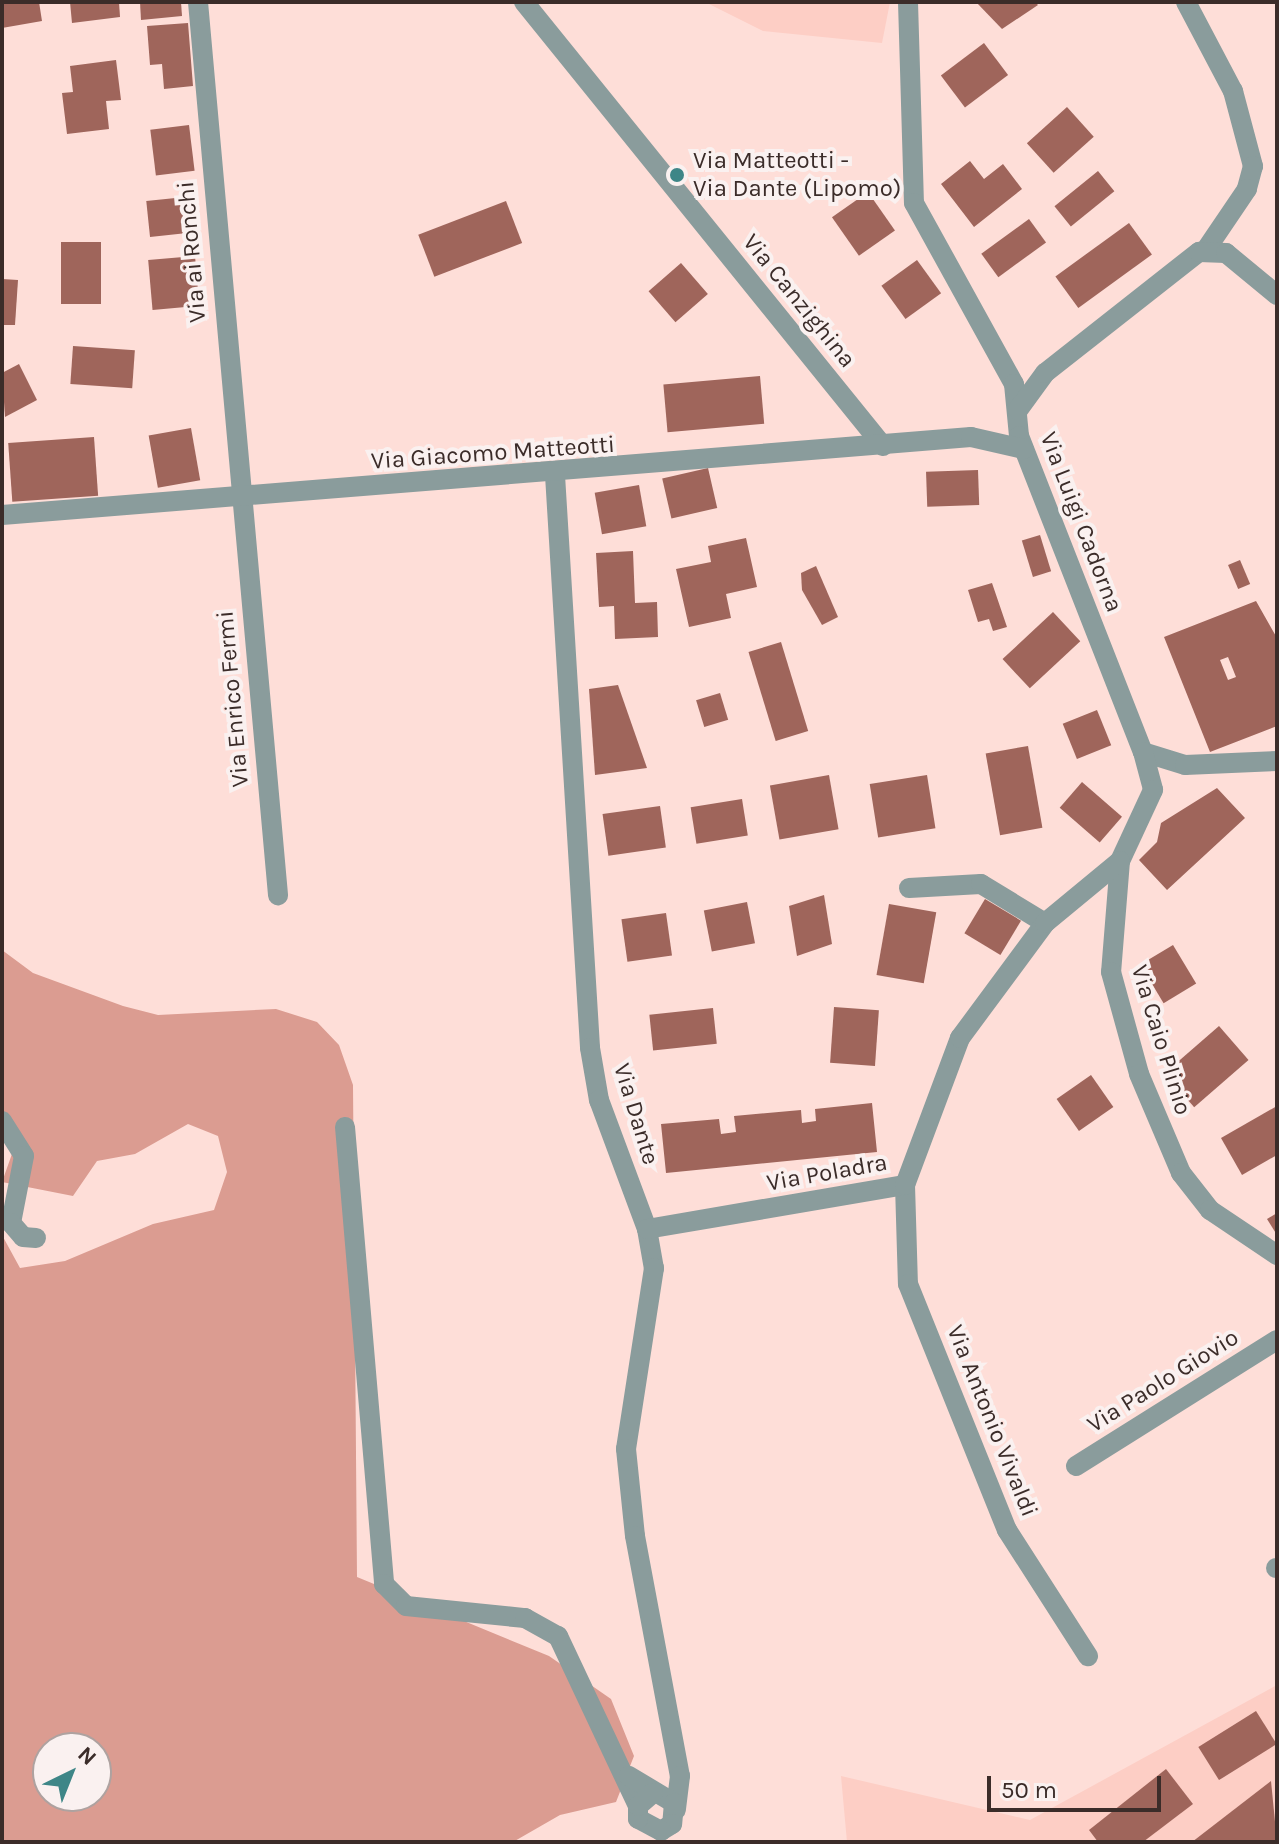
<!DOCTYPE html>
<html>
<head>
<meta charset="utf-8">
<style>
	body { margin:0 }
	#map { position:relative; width:1279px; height:1844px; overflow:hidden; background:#feded8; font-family:Karla,sans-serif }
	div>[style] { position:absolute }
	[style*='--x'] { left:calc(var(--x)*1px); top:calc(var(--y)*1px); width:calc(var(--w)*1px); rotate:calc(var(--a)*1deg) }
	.built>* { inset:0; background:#fdcec5 }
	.forest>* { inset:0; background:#db9c91 }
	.building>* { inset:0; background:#9f655b; transform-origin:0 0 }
	.street>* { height:20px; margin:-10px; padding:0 10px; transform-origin:10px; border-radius:10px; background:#8a9c9c }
	.dots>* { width:22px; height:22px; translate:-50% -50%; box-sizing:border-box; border:4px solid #faf1f0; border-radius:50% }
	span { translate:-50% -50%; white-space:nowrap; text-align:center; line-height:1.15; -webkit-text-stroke:8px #faf1f0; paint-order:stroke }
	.poi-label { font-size:24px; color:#3b2c29 }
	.left { translate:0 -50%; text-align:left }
	.street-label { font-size:24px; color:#3b2c29 }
	.frame { position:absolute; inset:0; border:4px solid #3b2c29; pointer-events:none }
	.north { position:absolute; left:32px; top:1732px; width:80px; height:80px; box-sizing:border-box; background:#faf1f0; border:2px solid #aea2a0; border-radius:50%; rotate:43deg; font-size:22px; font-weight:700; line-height:32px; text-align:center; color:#3b2c29 }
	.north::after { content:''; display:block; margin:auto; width:28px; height:36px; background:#3e8687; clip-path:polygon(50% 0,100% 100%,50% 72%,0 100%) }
	.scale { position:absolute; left:987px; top:1776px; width:174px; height:36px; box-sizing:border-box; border:4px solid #3b2c29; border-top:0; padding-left:10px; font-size:24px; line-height:28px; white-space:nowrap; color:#3b2c29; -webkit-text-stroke:6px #faf1f0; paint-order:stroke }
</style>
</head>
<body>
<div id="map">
	<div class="built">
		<div style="clip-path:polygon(705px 2px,890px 2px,882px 43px,763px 31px)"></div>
		<div style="clip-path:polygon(1277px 1685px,1277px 1842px,847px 1842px,841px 1776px,1030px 1820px)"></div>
	</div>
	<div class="forest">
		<div style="clip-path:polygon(evenodd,2px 950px,33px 973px,123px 1006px,158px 1015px,276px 1009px,317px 1022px,339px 1045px,353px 1085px,357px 1577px,549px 1656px,611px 1699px,634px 1756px,616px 1802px,560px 1815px,513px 1842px,2px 1842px,2px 1235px,20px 1268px,65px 1261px,153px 1224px,214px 1210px,227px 1172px,218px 1136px,188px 1124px,135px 1154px,97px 1161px,73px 1196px,2px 1182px,18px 1137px,2px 1114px,2px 950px,48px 1748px,96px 1748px,96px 1796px,48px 1796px,48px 1748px)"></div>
	</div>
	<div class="building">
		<div style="clip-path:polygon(2px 2px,39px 2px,42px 21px,2px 28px)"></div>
		<div style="clip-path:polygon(70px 2px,119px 2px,120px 17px,72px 23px)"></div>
		<div style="clip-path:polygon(140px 2px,181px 2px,182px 16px,141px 20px)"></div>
		<div style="clip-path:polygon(976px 2px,1035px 2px,1038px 5px,1002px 29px)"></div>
		<div style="clip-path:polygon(188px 23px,193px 86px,164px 89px,162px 64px,150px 65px,147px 26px)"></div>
		<div style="left:984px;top:43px;width:40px;height:54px;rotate:53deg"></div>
		<div style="clip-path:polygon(116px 60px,121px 100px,106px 101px,109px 129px,67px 134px,62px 93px,73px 92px,70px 66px)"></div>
		<div style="left:1067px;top:107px;width:40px;height:54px;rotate:48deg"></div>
		<div style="left:189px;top:125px;width:46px;height:39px;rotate:83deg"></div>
		<div style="clip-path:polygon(970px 161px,984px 179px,1003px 164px,1022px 189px,974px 227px,941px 184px)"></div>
		<div style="left:1098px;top:171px;width:26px;height:56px;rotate:51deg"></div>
		<div style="left:868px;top:192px;width:47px;height:44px;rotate:55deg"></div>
		<div style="left:195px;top:196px;width:36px;height:49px;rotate:84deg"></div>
		<div style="left:506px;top:201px;width:45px;height:94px;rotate:69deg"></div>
		<div style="left:1029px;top:219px;width:29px;height:59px;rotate:54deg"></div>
		<div style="left:1129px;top:223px;width:39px;height:91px;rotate:54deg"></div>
		<div style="left:61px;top:242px;width:40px;height:62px"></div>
		<div style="left:195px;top:256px;width:50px;height:47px;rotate:85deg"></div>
		<div style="left:917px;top:260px;width:41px;height:44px;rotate:54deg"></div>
		<div style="left:681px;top:263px;width:41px;height:43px;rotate:49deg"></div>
		<div style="clip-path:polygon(2px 279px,18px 280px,15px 325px,2px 325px)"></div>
		<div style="left:73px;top:346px;width:62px;height:38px;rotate:4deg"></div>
		<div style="clip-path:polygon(19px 364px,37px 400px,5px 417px,2px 373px)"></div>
		<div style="left:760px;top:376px;width:48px;height:97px;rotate:85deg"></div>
		<div style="left:191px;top:428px;width:53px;height:43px;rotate:80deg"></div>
		<div style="left:94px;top:437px;width:59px;height:86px;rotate:86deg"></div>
		<div style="left:708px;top:468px;width:41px;height:47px;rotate:77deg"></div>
		<div style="left:978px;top:470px;width:35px;height:52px;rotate:88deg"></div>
		<div style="left:639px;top:485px;width:42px;height:45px;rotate:80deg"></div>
		<div style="left:1040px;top:535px;width:38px;height:19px;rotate:73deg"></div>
		<div style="clip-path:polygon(746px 538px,757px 587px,726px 594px,731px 618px,689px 627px,676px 569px,711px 562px,708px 546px)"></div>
		<div style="clip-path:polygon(633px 551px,635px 603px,657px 602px,658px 637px,615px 639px,614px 606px,599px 607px,596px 553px)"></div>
		<div style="left:1240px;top:560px;width:26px;height:13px;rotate:67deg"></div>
		<div style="clip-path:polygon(816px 566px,838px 617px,822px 625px,802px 590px,801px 573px)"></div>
		<div style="clip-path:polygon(992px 583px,1007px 627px,993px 631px,989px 619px,978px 622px,968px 590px)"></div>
		<div style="clip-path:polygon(evenodd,1256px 601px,1277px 638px,1277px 726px,1210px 752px,1164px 637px,1256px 601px,1228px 657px,1236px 677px,1228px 680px,1220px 660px,1228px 657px)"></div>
		<div style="left:1053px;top:612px;width:40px;height:69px;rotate:47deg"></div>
		<div style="left:781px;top:642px;width:93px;height:34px;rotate:73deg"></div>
		<div style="clip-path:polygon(618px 685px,647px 768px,595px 775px,589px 689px)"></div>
		<div style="left:720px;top:693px;width:28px;height:25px;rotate:73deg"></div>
		<div style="left:1097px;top:710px;width:38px;height:37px;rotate:68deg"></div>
		<div style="left:1028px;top:746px;width:83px;height:43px;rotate:80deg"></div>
		<div style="left:829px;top:775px;width:55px;height:60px;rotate:80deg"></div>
		<div style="left:927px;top:775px;width:54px;height:58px;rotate:81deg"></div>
		<div style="left:1082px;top:782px;width:53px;height:34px;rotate:41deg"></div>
		<div style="clip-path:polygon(1217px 788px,1245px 818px,1167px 890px,1139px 860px,1157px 842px,1161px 823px)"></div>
		<div style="left:742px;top:799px;width:37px;height:52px;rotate:81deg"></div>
		<div style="left:660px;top:806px;width:42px;height:58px;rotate:82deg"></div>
		<div style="clip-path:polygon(824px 895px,832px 944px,797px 956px,789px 906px)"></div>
		<div style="left:985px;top:899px;width:42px;height:40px;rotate:31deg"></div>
		<div style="left:747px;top:902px;width:42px;height:44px;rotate:79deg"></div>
		<div style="left:889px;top:904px;width:48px;height:72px;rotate:10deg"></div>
		<div style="left:666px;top:913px;width:43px;height:45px;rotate:82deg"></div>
		<div style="left:1173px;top:945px;width:45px;height:38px;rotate:59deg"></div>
		<div style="left:834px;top:1007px;width:45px;height:56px;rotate:4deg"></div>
		<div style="left:713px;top:1008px;width:36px;height:64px;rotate:84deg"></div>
		<div style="left:1219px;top:1026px;width:45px;height:72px;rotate:49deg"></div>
		<div style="left:1091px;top:1075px;width:39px;height:42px;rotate:55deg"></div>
		<div style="clip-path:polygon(872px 1103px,877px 1152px,666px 1173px,661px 1124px,719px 1119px,721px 1134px,736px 1132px,734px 1116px,801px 1110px,802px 1123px,816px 1121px,815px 1109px)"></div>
		<div style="clip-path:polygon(1277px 1106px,1277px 1155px,1242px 1175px,1221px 1138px)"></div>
		<div style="clip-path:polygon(1277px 1213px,1277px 1235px,1267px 1219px)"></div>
		<div style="left:1256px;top:1711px;width:39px;height:68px;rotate:58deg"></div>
		<div style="clip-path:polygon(1166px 1769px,1193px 1804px,1143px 1842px,1098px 1842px,1089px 1830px)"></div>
		<div style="clip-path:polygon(1271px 1781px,1277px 1842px,1192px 1842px)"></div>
	</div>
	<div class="street">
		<div style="--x:198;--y:2;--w:897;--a:84.88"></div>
		<div style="--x:524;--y:2;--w:571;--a:51.04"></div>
		<div style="--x:908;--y:2;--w:201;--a:88.3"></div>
		<div style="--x:914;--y:203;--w:207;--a:61.1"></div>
		<div style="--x:1014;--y:384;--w:52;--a:84.5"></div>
		<div style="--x:1019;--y:436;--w:339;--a:68.6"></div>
		<div style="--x:1143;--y:752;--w:44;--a:17.2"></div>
		<div style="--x:1185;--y:765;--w:92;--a:-2.5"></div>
		<div style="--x:1186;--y:2;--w:101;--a:62.2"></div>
		<div style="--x:1233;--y:91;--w:78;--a:75.1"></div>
		<div style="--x:1253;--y:166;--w:24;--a:105"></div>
		<div style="--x:1247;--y:189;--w:75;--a:124.1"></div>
		<div style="--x:1018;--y:410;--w:46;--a:-53.9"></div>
		<div style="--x:1045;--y:373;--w:196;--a:-38.2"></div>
		<div style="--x:1199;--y:252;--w:27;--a:2"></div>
		<div style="--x:1226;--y:253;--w:66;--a:39.5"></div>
		<div style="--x:555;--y:475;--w:574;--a:86.5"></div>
		<div style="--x:590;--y:1048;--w:53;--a:80.2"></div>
		<div style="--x:599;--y:1100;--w:138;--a:69.6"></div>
		<div style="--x:647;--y:1229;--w:40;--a:80"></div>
		<div style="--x:654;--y:1268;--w:183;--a:98.8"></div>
		<div style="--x:626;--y:1449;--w:87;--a:84.1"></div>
		<div style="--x:635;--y:1536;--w:244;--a:79.4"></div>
		<div style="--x:680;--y:1776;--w:34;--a:97"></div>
		<div style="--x:2;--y:515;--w:972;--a:-4.6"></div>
		<div style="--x:971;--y:437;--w:54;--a:12.8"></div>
		<div style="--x:1143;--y:752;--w:39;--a:75"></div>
		<div style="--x:1153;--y:790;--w:78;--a:114.9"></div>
		<div style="--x:1120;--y:861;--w:111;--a:94.6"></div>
		<div style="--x:1111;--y:972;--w:106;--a:74.6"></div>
		<div style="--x:1139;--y:1074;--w:108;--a:67"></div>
		<div style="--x:1181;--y:1173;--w:47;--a:51.9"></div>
		<div style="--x:1210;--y:1210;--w:81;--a:33.9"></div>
		<div style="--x:909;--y:888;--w:72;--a:-3.2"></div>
		<div style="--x:981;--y:884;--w:75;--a:31.4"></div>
		<div style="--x:2;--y:1121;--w:41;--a:57.8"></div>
		<div style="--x:24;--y:1156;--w:68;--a:101"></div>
		<div style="--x:11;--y:1223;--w:18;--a:49"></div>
		<div style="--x:23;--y:1237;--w:13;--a:4"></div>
		<div style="--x:345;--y:1127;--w:459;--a:85.1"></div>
		<div style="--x:384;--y:1584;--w:31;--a:45"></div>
		<div style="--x:406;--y:1606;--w:120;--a:5.8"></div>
		<div style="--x:525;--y:1618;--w:38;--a:29"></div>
		<div style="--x:558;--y:1636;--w:188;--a:64.8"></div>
		<div style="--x:905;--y:1185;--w:99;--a:88.3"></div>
		<div style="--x:908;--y:1284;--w:265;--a:68.1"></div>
		<div style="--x:1007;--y:1530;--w:150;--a:57.3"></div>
		<div style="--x:647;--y:1229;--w:262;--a:-9.7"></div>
		<div style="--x:905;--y:1185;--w:157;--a:-69.5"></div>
		<div style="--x:960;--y:1038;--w:143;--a:-53.5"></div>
		<div style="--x:1045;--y:923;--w:97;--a:-39.6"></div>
		<div style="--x:1076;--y:1466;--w:237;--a:-32.1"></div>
		<div style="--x:1276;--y:1568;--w:1;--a:0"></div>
		<div style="--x:629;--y:1776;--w:52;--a:31"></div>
		<div style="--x:674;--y:1803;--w:21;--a:95"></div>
		<div style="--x:672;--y:1824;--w:13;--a:148"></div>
		<div style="--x:661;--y:1831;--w:26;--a:-152"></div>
		<div style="--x:638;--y:1819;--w:13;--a:-90"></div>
		<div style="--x:638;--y:1806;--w:20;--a:-41"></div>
	</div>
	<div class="dots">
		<div style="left:677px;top:175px;background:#3e8687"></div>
	</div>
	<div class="poi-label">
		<span class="left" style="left:693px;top:175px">Via Matteotti -<br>Via Dante (Lipomo)</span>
	</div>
	<div class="street-label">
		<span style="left:192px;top:252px;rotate:-95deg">Via ai Ronchi</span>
		<span style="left:799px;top:301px;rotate:51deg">Via Canzighina</span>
		<span style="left:493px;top:453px;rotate:-4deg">Via Giacomo Matteotti</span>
		<span style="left:1081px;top:522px;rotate:69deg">Via Luigi Cadorna</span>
		<span style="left:233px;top:699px;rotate:-95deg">Via Enrico Fermi</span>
		<span style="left:1161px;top:1040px;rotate:73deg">Via Caio Plinio</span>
		<span style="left:636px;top:1114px;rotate:73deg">Via Dante</span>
		<span style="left:827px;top:1173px;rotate:-10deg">Via Poladra</span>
		<span style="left:1163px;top:1381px;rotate:-32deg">Via Paolo Giovio</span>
		<span style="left:992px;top:1421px;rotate:68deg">Via Antonio Vivaldi</span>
	</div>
	<div class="frame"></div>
	<div class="north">N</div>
	<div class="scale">50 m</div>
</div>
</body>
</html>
